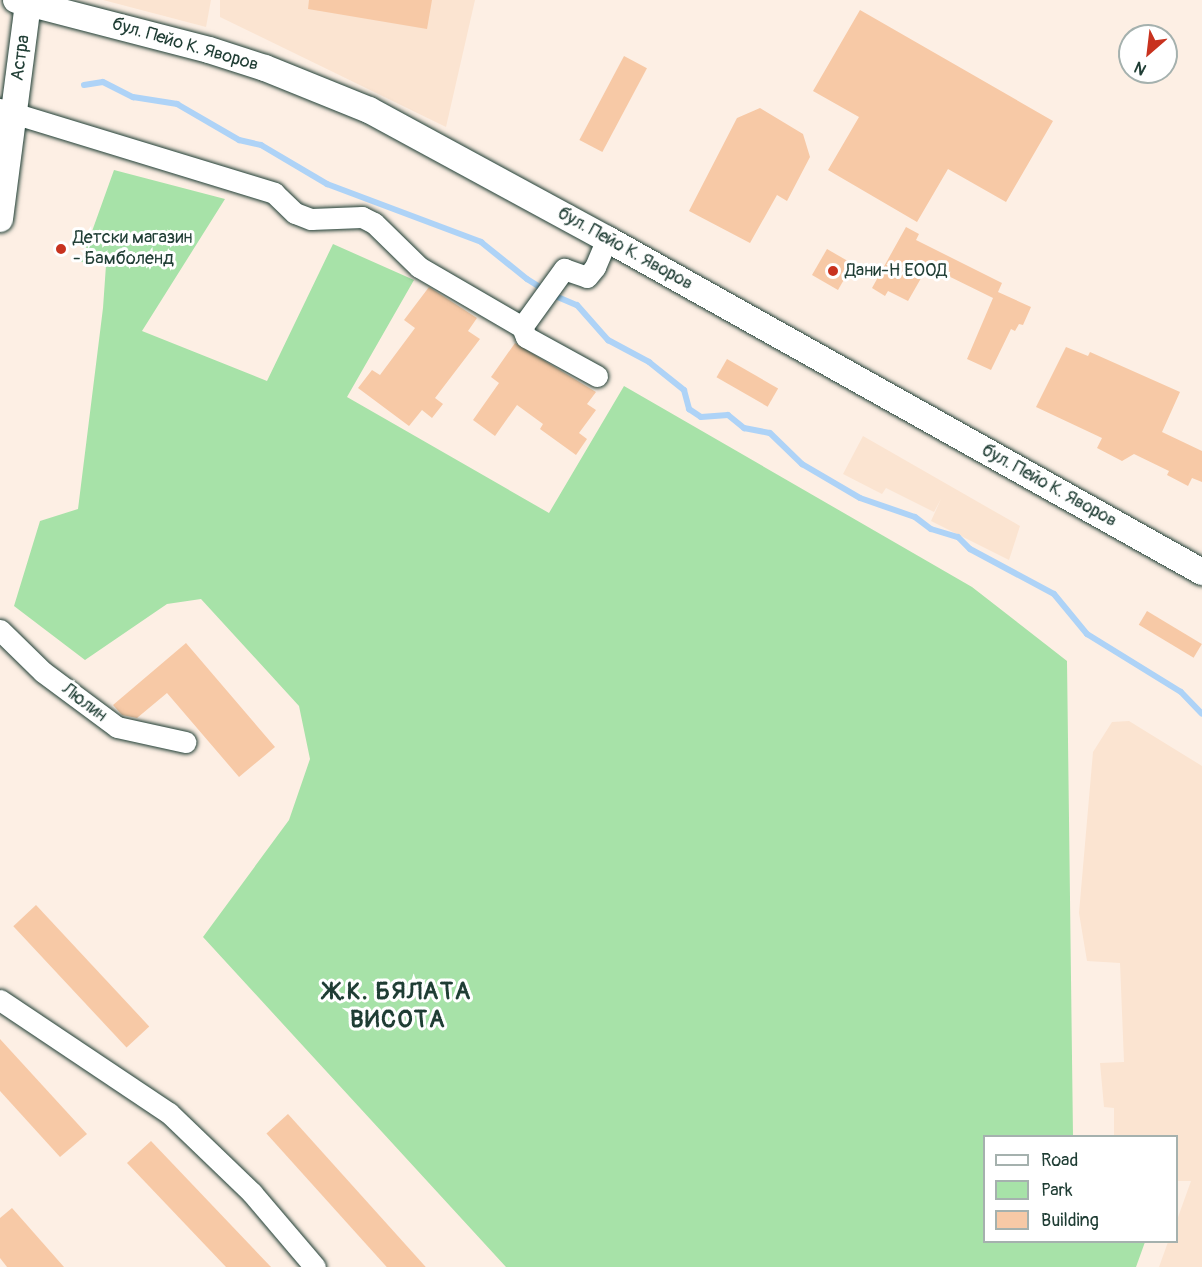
<!DOCTYPE html>
<html>
<head>
<meta charset="utf-8">
<style>
	body { margin:0 }
	#map { position:relative; width:1202px; height:1267px; overflow:hidden; background:#fdefe4; font-family:Pangolin,sans-serif }
	div>[style] { position:absolute }
	[style*='--x'] { left:calc(var(--x)*1px); top:calc(var(--y)*1px); width:calc(var(--w)*1px); rotate:calc(var(--a)*1deg) }
	.built>* { inset:0; background:#fbe4d1 }
	.green>* { inset:0; background:#a7e2a8 }
	.stream>* { height:6px; margin:-3px; padding:0 3px; transform-origin:3px; border-radius:3px; background:#aed3f7 }
	.building>* { inset:0; background:#f7c9a6; transform-origin:0 0 }
	.roads { filter:drop-shadow(0 0 2px #1f3d34) drop-shadow(0 0 2px #1f3d34) }
	.minor>* { height:21px; margin:-10.5px; padding:0 10.5px; transform-origin:10.5px; border-radius:10.5px; background:#fff }
	.tertiary>* { height:26px; margin:-13px; padding:0 13px; transform-origin:13px; border-radius:13px; background:#fff }
	.dots>* { width:16px; height:16px; translate:-50% -50%; box-sizing:border-box; border:3px solid #fff; border-radius:50% }
	span { translate:-50% -50%; white-space:nowrap; text-align:center; line-height:1.15; -webkit-text-stroke:6px #fff; paint-order:stroke }
	.street-label { font-size:18px; color:#1f3d34 }
	.poi-label { font-size:18px; color:#1f3d34 }
	.left { translate:0 -50%; text-align:left }
	.district-label { font-size:24px; color:#1f3d34; font-weight:700; letter-spacing:1.5px }
	.legend { position:absolute; left:983px; top:1135px; width:195px; height:108px; box-sizing:border-box; background:#fff; border:2px solid #a5b1ae; margin:0; padding:8px 10px; list-style:none; font-size:18px; color:#1f3d34 }
	.legend li { display:flex; align-items:center; gap:12px; height:30px }
	.legend b { width:30px; border:2px solid #a5b1ae }
	.north { position:absolute; left:1118px; top:24px; width:60px; height:60px; box-sizing:border-box; background:#fff; border:2px solid #a5b1ae; border-radius:50%; rotate:208deg; font-size:16px; font-weight:700; line-height:24px; text-align:center; color:#1f3d34 }
	.north::after { content:''; display:block; margin:auto; width:21px; height:27px; background:#c8321e; clip-path:polygon(50% 0,100% 100%,50% 72%,0 100%) }
</style>
</head>
<body>
<div id="map">
	<div class="built">
		<div style="clip-path:polygon(103px 0,211px 0,206px 27px)"></div>
		<div style="clip-path:polygon(220px 0,475px 0,446px 127px,220px 17px)"></div>
		<div style="clip-path:polygon(863px 436px,1020px 526px,1009px 560px,931px 521px,941px 499px,934px 512px,886px 488px,882px 494px,843px 474px)"></div>
		<div style="clip-path:polygon(1129px 721px,1202px 766px,1202px 1267px,1159px 1267px,1168px 1242px,1176px 1242px,1177px 1220px,1191px 1181px,1177px 1181px,1176px 1136px,1114px 1136px,1114px 1108px,1104px 1107px,1100px 1063px,1124px 1062px,1120px 963px,1087px 961px,1079px 913px,1093px 752px,1112px 722px)"></div>
	</div>
	<div class="green">
		<div style="clip-path:polygon(114px 170px,225px 199px,142px 331px,267px 381px,333px 244px,414px 280px,347px 397px,549px 513px,624px 386px,972px 587px,1067px 661px,1073px 1136px,984px 1136px,984px 1242px,1145px 1242px,1136px 1267px,506px 1267px,203px 937px,289px 820px,310px 759px,299px 706px,201px 599px,167px 604px,85px 660px,14px 606px,40px 521px,78px 509px,103px 308px,106px 265px,81px 262px)"></div>
	</div>
	<div class="stream">
		<div style="--x:84;--y:85;--w:19;--a:-9"></div>
		<div style="--x:103;--y:82;--w:34;--a:27"></div>
		<div style="--x:133;--y:97;--w:45;--a:9"></div>
		<div style="--x:177;--y:104;--w:72;--a:30.1"></div>
		<div style="--x:239;--y:140;--w:23;--a:13"></div>
		<div style="--x:261;--y:145;--w:77;--a:30.6"></div>
		<div style="--x:327;--y:184;--w:165;--a:20.6"></div>
		<div style="--x:481;--y:242;--w:59;--a:38.8"></div>
		<div style="--x:527;--y:279;--w:31;--a:32"></div>
		<div style="--x:553;--y:295;--w:26;--a:23"></div>
		<div style="--x:577;--y:305;--w:47;--a:48.5"></div>
		<div style="--x:608;--y:340;--w:47;--a:28.2"></div>
		<div style="--x:649;--y:362;--w:45;--a:38.7"></div>
		<div style="--x:684;--y:390;--w:20;--a:75"></div>
		<div style="--x:689;--y:409;--w:14;--a:34"></div>
		<div style="--x:701;--y:417;--w:27;--a:-4"></div>
		<div style="--x:728;--y:415;--w:21;--a:39"></div>
		<div style="--x:744;--y:428;--w:26;--a:11"></div>
		<div style="--x:770;--y:433;--w:45;--a:44.1"></div>
		<div style="--x:802;--y:464;--w:67;--a:30.4"></div>
		<div style="--x:860;--y:498;--w:58;--a:19.1"></div>
		<div style="--x:915;--y:517;--w:20;--a:37"></div>
		<div style="--x:931;--y:529;--w:28;--a:17"></div>
		<div style="--x:958;--y:537;--w:17;--a:45"></div>
		<div style="--x:970;--y:549;--w:95;--a:28.2"></div>
		<div style="--x:1054;--y:594;--w:52;--a:50.5"></div>
		<div style="--x:1087;--y:634;--w:110;--a:31.7"></div>
		<div style="--x:1181;--y:692;--w:30;--a:46"></div>
	</div>
	<div class="building">
		<div style="clip-path:polygon(309px 0,432px 0,427px 29px,308px 9px)"></div>
		<div style="clip-path:polygon(860px 10px,1053px 121px,1006px 202px,948px 169px,917px 222px,828px 170px,859px 117px,813px 91px)"></div>
		<div style="left:624px;top:56px;width:26px;height:95px;rotate:28deg"></div>
		<div style="clip-path:polygon(760px 108px,803px 134px,810px 157px,787px 201px,777px 195px,750px 243px,689px 211px,737px 118px)"></div>
		<div style="clip-path:polygon(906px 227px,919px 234px,916px 240px,1002px 283px,998px 292px,1031px 307px,1023px 325px,1019px 324px,1015px 331px,1011px 329px,991px 370px,967px 359px,993px 298px,928px 266px,908px 301px,888px 291px,885px 296px,872px 288px)"></div>
		<div style="left:827px;top:249px;width:30px;height:30px;rotate:30deg"></div>
		<div style="clip-path:polygon(429px 287px,477px 318px,468px 331px,480px 339px,435px 398px,443px 404px,432px 418px,422px 410px,409px 426px,358px 388px,372px 370px,380px 375px,415px 328px,404px 320px)"></div>
		<div style="clip-path:polygon(515px 343px,596px 392px,587px 404px,596px 410px,579px 433px,587px 439px,576px 455px,540px 429px,543px 424px,517px 405px,495px 436px,473px 420px,499px 383px,491px 377px)"></div>
		<div style="clip-path:polygon(1066px 347px,1088px 356px,1090px 352px,1180px 392px,1162px 432px,1202px 451px,1202px 482px,1192px 478px,1188px 486px,1167px 475px,1169px 471px,1134px 454px,1122px 461px,1097px 448px,1102px 438px,1036px 407px)"></div>
		<div style="left:727px;top:359px;width:59px;height:21px;rotate:30deg"></div>
		<div style="left:1147px;top:611px;width:64px;height:16px;rotate:31deg"></div>
		<div style="clip-path:polygon(186px 643px,275px 747px,239px 777px,167px 693px,137px 718px,122px 715px,113px 705px)"></div>
		<div style="left:36px;top:905px;width:166px;height:31px;rotate:47deg"></div>
		<div style="clip-path:polygon(0 1039px,87px 1134px,60px 1157px,0 1091px)"></div>
		<div style="left:288px;top:1114px;width:206px;height:29px;rotate:48deg"></div>
		<div style="clip-path:polygon(151px 1141px,271px 1267px,226px 1267px,127px 1163px)"></div>
		<div style="clip-path:polygon(12px 1208px,64px 1267px,7px 1267px,0 1258px,0 1218px)"></div>
	</div>
	<div class="roads">
		<div class="minor">
			<div style="--x:0;--y:109;--w:287;--a:17"></div>
			<div style="--x:274;--y:193;--w:29;--a:44"></div>
			<div style="--x:295;--y:213;--w:17;--a:21"></div>
			<div style="--x:311;--y:219;--w:51;--a:-2.2"></div>
			<div style="--x:362;--y:217;--w:13;--a:27"></div>
			<div style="--x:374;--y:223;--w:63;--a:44.4"></div>
			<div style="--x:419;--y:267;--w:119;--a:30.2"></div>
			<div style="--x:522;--y:327;--w:11;--a:68"></div>
			<div style="--x:526;--y:337;--w:81;--a:28.8"></div>
			<div style="--x:522;--y:327;--w:72;--a:-54.1"></div>
			<div style="--x:564;--y:269;--w:24;--a:19"></div>
			<div style="--x:587;--y:277;--w:13;--a:-51"></div>
			<div style="--x:595;--y:267;--w:30;--a:-67"></div>
			<div style="--x:0;--y:630;--w:60;--a:44.3"></div>
			<div style="--x:43;--y:672;--w:92;--a:36.6"></div>
			<div style="--x:117;--y:727;--w:70;--a:12.4"></div>
			<div style="--x:0;--y:1000;--w:203;--a:33.8"></div>
			<div style="--x:169;--y:1113;--w:115;--a:43.9"></div>
			<div style="--x:252;--y:1193;--w:97;--a:49.6"></div>
		</div>
		<div class="tertiary">
			<div style="--x:16;--y:0;--w:199;--a:14.5"></div>
			<div style="--x:209;--y:50;--w:59;--a:17.8"></div>
			<div style="--x:265;--y:68;--w:112;--a:22"></div>
			<div style="--x:369;--y:110;--w:271;--a:28.5"></div>
			<div style="--x:607;--y:239;--w:682;--a:29.23"></div>
			<div style="--x:0;--y:219;--w:218;--a:-82.6"></div>
		</div>
	</div>
	<div class="dots">
		<div style="left:61px;top:249px;background:#c8321e"></div>
		<div style="left:833px;top:271px;background:#c8321e"></div>
	</div>
	<div class="street-label">
		<span style="left:185px;top:45px;rotate:16deg">бул. Пейо К. Яворов</span>
		<span style="left:21px;top:58px;rotate:-82deg">Астра</span>
		<span style="left:625px;top:249px;rotate:29deg">бул. Пейо К. Яворов</span>
		<span style="left:1049px;top:486px;rotate:29deg">бул. Пейо К. Яворов</span>
		<span style="left:84px;top:703px;rotate:37deg">Люлин</span>
	</div>
	<div class="poi-label">
		<span class="left" style="left:73px;top:249px">Детски магазин<br>- Бамболенд</span>
		<span class="left" style="left:845px;top:271px">Дани-Н ЕООД</span>
	</div>
	<div class="district-label">
		<span style="left:398px;top:1006px">Ж.К. БЯЛАТА<br>ВИСОТА</span>
	</div>
	<ul class="legend">
	<li><b style="height:8px;background:#fff"></b>Road</li>
	<li><b style="height:16px;background:#a7e2a8"></b>Park</li>
	<li><b style="height:16px;background:#f7c9a6"></b>Building</li>
	</ul>
	<div class="north">N</div>
</div>
</body>
</html>
